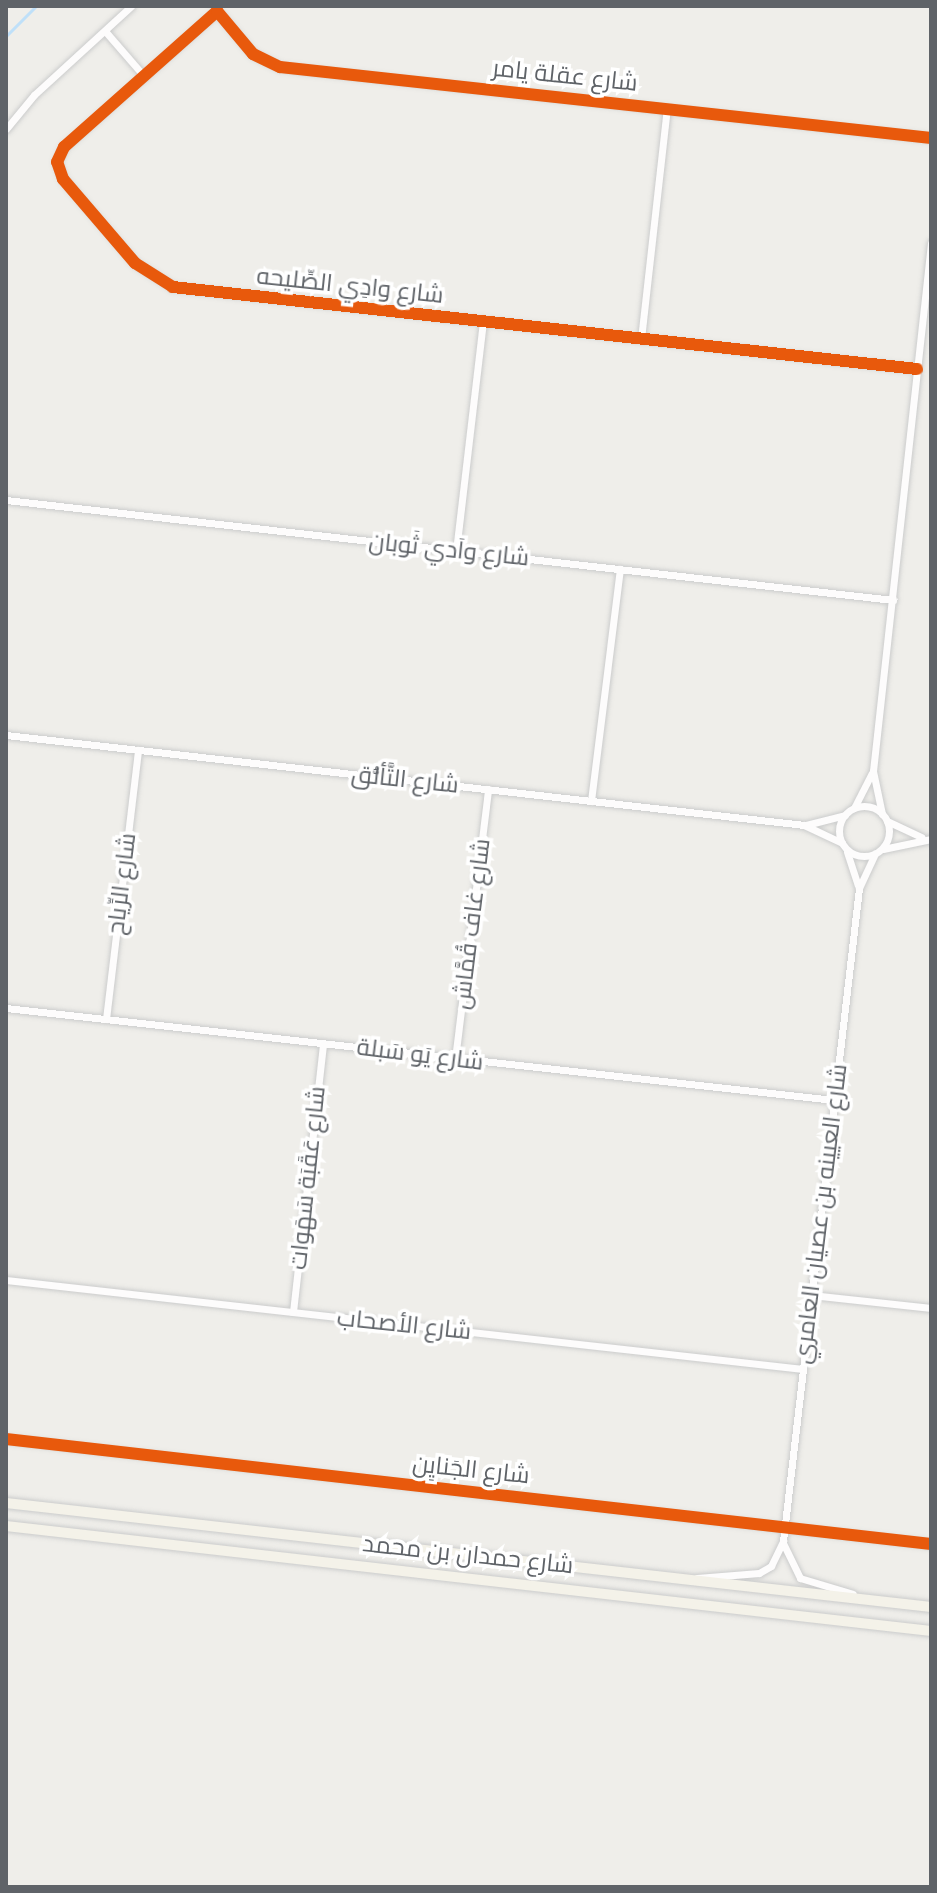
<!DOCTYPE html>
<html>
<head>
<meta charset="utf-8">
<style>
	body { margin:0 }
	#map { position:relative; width:937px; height:1893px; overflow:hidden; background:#efeeea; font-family:"Nunito Sans",Cairo,sans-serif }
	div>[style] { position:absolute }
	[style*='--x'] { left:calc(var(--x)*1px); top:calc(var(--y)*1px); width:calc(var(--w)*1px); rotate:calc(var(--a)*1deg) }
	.stream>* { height:3px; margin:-1.5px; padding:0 1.5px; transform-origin:1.5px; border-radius:1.5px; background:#bfe0f9 }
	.roads { filter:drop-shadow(0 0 2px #cbcccc) drop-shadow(0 0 2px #cbcccc) }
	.street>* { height:7px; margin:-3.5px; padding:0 3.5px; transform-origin:3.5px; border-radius:3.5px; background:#fdfcfc }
	.street>.ring { margin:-3.5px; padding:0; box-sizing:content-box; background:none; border:7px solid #fdfcfc; border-radius:50% }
	.primary>* { height:10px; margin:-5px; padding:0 5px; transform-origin:5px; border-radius:5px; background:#f4f2e9 }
	.cycleway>* { height:12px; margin:-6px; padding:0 6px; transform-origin:6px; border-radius:6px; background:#e8590c }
	span { translate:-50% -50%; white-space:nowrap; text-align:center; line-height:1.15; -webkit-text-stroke:7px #fff; paint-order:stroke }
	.street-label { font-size:24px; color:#5f6368 }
	.frame { position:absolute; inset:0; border:8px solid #5f6368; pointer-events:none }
</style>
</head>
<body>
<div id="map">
	<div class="stream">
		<div style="--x:6;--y:36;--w:42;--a:-45"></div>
	</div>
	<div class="roads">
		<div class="street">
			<div style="--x:105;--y:31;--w:60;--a:49.1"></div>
			<div style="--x:6;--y:129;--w:44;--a:-50.5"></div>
			<div style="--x:34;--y:95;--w:132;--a:-42.5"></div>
			<div style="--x:641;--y:339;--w:231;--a:-83.6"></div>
			<div style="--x:917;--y:369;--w:749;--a:-173.71"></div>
			<div style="--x:173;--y:287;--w:45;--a:-147.7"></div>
			<div style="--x:135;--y:263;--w:111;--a:-130.6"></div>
			<div style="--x:63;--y:179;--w:18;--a:-109"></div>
			<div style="--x:57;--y:162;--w:17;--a:-65"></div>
			<div style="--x:64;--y:147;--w:205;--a:-41.6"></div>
			<div style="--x:217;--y:11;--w:56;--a:50.1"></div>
			<div style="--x:253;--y:54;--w:30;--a:26"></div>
			<div style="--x:280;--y:67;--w:655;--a:6.22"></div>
			<div style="--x:6;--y:500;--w:893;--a:6.43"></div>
			<div style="--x:456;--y:551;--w:231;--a:-83.3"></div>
			<div style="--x:6;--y:735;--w:803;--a:6.43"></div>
			<div style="--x:804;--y:825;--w:42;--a:25.3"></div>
			<div style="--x:591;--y:801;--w:234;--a:-82.9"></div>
			<div class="ring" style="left:839px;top:806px;width:43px;height:43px"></div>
			<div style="--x:854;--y:808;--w:39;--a:-63"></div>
			<div style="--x:882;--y:814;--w:44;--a:-101.8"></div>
			<div style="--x:873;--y:771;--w:531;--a:-83.73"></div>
			<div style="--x:887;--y:821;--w:38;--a:25"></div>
			<div style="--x:806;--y:825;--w:40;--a:-14.4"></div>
			<div style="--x:883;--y:849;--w:49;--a:-11.8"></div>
			<div style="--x:847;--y:852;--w:35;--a:72"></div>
			<div style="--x:6;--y:1008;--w:833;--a:6.34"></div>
			<div style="--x:106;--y:1019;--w:271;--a:-83.2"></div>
			<div style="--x:455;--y:1059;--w:272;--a:-83"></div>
			<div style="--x:6;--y:1280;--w:802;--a:6.37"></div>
			<div style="--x:811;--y:1295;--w:121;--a:6.2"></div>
			<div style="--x:293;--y:1312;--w:270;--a:-83.6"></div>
			<div style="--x:6;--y:1439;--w:931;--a:6.48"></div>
			<div style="--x:783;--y:1543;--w:39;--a:64"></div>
			<div style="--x:800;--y:1578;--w:55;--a:16.8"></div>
			<div style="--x:697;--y:1578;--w:62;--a:-4.6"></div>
			<div style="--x:759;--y:1573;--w:14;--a:-30"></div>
			<div style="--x:771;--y:1566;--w:28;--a:-64"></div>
			<div style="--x:783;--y:1541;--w:657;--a:-83.36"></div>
			<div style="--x:859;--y:888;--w:38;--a:-65"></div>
		</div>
		<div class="primary">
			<div style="--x:6;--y:1503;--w:931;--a:6.41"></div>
			<div style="--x:6;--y:1526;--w:931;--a:6.48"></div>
		</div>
	</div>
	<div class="cycleway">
		<div style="--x:917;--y:369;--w:749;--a:-173.71"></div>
		<div style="--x:173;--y:287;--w:45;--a:-147.7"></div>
		<div style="--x:135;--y:263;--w:111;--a:-130.6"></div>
		<div style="--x:63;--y:179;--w:18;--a:-109"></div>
		<div style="--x:57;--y:162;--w:17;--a:-65"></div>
		<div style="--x:64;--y:147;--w:205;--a:-41.6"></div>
		<div style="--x:217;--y:11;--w:56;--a:50.1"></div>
		<div style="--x:253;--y:54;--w:30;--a:26"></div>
		<div style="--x:280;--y:67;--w:655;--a:6.22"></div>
		<div style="--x:6;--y:1439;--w:931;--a:6.48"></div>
	</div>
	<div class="street-label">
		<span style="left:565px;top:76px;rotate:6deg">شارع عقلة يامر</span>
		<span style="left:350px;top:286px;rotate:6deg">شارع وادِي الصِّليحه</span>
		<span style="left:449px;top:550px;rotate:6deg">شارع واَدي ثَوبان</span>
		<span style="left:405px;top:780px;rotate:6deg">شارع التَّألُّق</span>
		<span style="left:122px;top:884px;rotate:-83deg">شارع الرِّياح</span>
		<span style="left:472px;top:924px;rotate:-83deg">شارع غاف قُمَّاش</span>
		<span style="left:420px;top:1055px;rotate:7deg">شارع يَو سَبلة</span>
		<span style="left:308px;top:1178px;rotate:-84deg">شارع عَقَبَة سَهَوات</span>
		<span style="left:821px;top:1214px;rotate:-83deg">شارع العيينه بن عصيان العامري</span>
		<span style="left:404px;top:1325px;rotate:6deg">شارع الأصحاب</span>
		<span style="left:471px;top:1470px;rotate:6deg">شارع الجَنايِن</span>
		<span style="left:468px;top:1555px;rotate:6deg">شارع حمدان بن محمد</span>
	</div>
	<div class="frame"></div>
</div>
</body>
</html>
